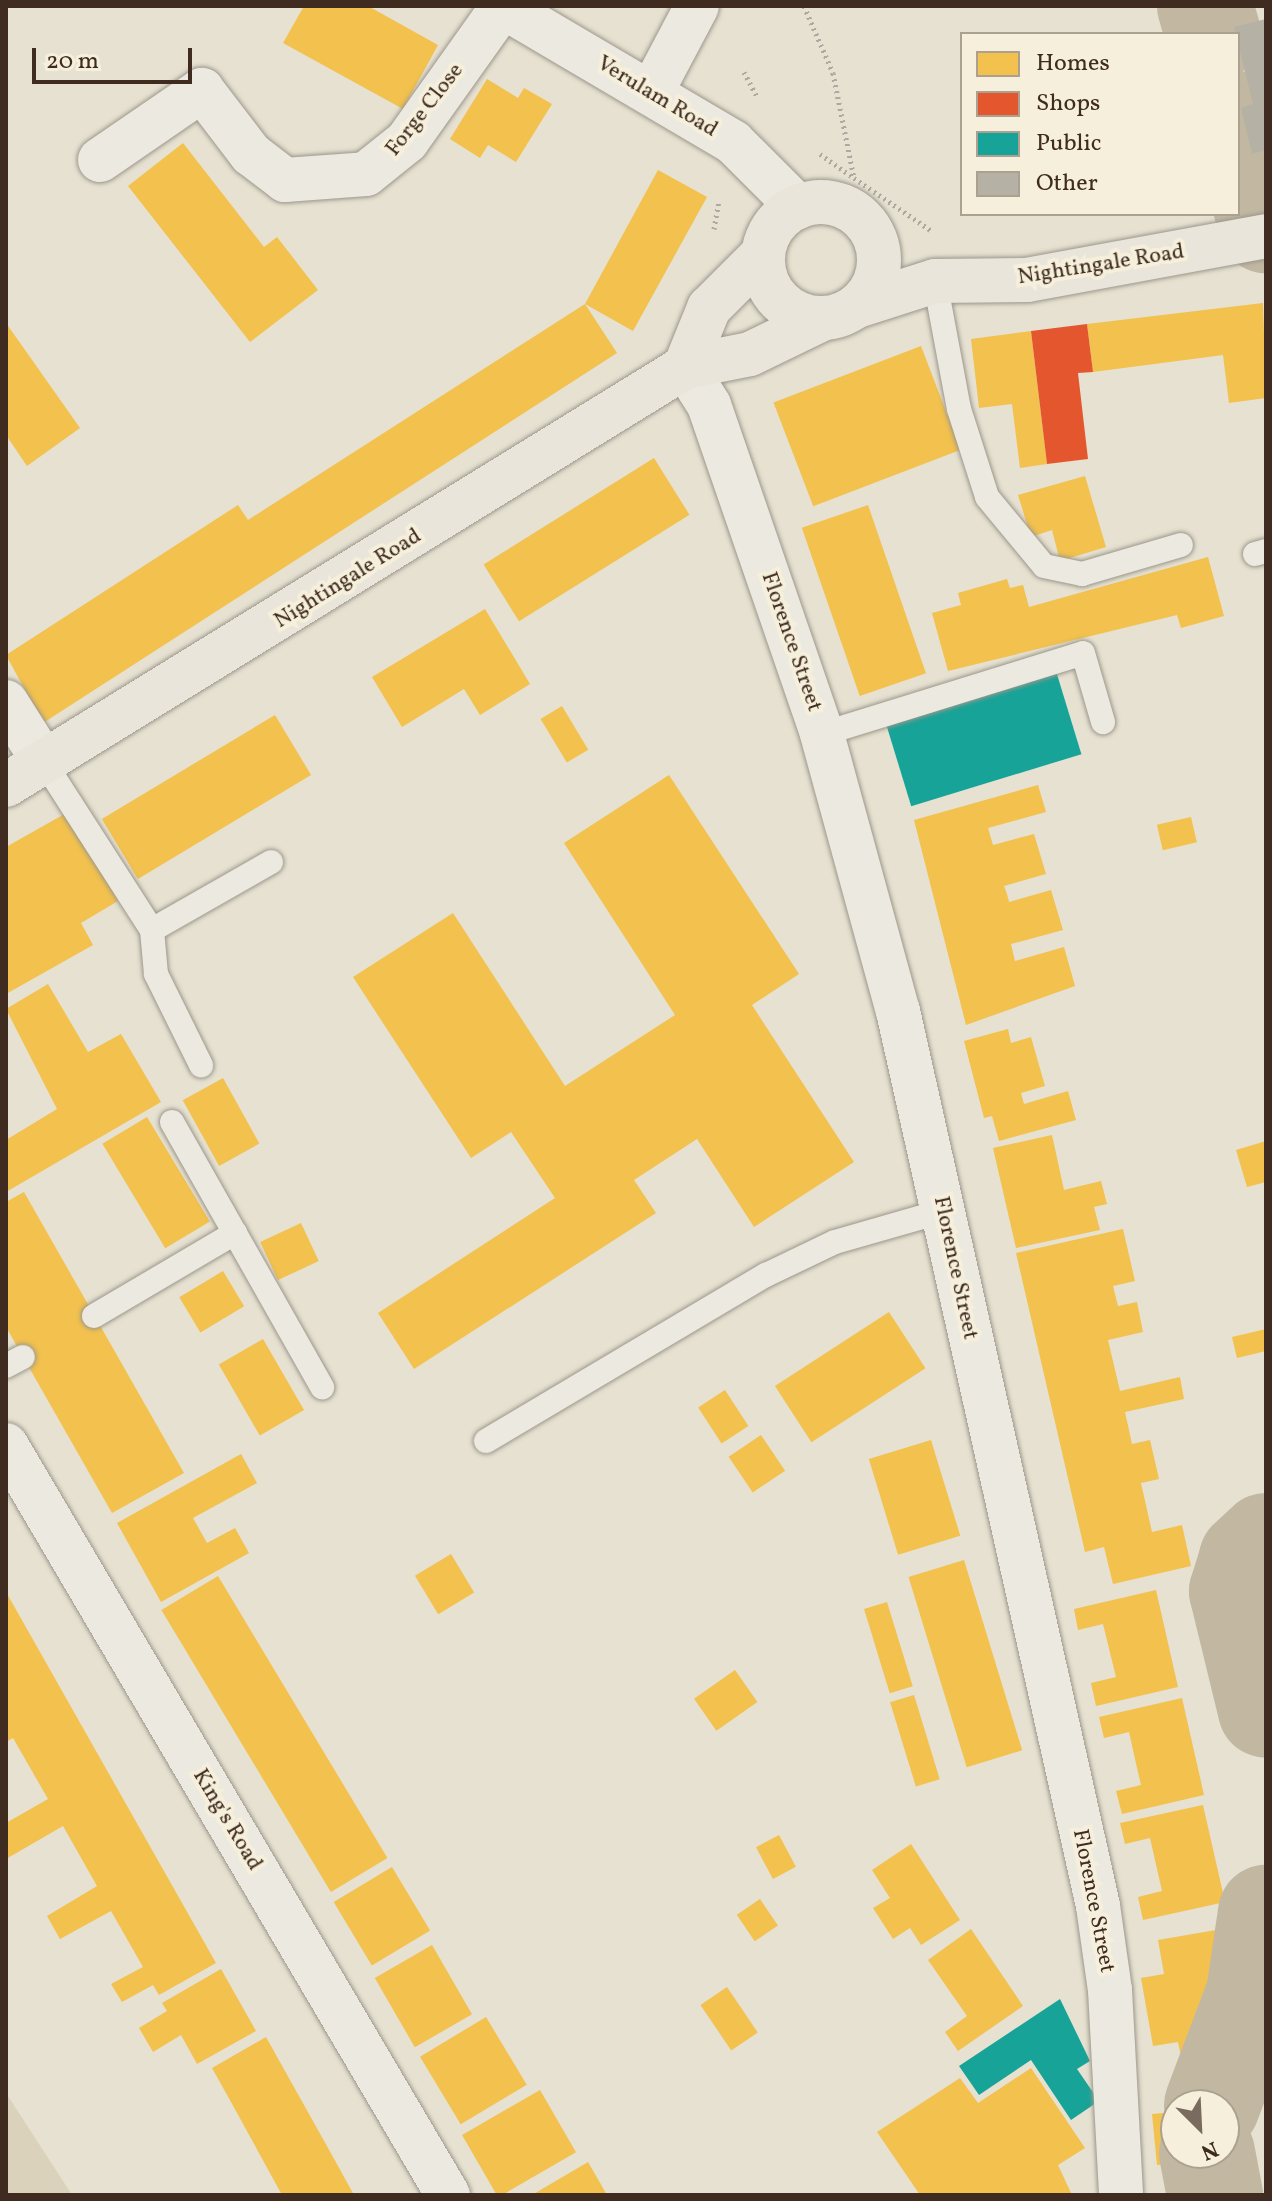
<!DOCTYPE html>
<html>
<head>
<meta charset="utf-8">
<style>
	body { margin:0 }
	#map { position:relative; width:1272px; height:2201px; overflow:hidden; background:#e6e1d0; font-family:Vollkorn,serif }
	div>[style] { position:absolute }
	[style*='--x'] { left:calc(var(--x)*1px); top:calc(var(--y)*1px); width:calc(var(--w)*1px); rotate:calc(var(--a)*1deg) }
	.green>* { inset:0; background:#dad2bb }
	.homes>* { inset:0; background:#f2c14e; transform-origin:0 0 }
	.shops>* { inset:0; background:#e4572e }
	.public>* { inset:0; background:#17a398; transform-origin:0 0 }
	.river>* { height:96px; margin:-48px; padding:0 48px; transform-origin:48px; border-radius:48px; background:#c2b8a2 }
	.building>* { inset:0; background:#b6b1a5 }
	.path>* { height:5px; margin-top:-2.5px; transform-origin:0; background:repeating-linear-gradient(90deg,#ada9a1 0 2px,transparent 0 6px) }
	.roads { filter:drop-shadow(0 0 2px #9c978c) drop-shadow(0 0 2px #9c978c) }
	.service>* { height:24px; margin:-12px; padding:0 12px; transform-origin:12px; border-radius:12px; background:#ece9e0 }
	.minor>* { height:44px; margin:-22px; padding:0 22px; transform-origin:22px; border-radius:22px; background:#ece9e0 }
	.tertiary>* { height:44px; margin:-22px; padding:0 22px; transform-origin:22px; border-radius:22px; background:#ece9e0 }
	.primary>* { height:44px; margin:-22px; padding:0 22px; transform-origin:22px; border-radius:22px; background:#e9e5db }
	.primary>.ring { margin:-22px; padding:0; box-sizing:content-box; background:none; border:44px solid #e9e5db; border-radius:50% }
	span { translate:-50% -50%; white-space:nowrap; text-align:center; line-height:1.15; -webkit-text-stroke:8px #f5efdb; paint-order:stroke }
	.street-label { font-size:22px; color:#3f2b1f }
	.frame { position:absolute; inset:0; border:8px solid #3f2b1f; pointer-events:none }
	.legend { position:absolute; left:960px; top:32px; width:280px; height:184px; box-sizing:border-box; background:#f5efdb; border:2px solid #aca190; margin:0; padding:10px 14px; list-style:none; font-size:24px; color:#3f2b1f }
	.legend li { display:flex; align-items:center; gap:16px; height:40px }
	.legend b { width:40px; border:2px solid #aca190 }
	.north { position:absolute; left:1160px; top:2089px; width:80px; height:80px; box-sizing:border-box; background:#f5efdb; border:2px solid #aca190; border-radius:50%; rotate:156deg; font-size:22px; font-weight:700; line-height:32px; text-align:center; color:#3f2b1f }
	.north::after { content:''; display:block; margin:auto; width:28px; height:36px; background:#796b5d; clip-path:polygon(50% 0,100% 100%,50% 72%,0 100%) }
	.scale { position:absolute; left:32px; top:48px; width:160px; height:36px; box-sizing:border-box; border:4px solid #3f2b1f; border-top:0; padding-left:10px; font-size:24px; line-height:28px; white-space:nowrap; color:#3f2b1f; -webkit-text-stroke:6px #f5efdb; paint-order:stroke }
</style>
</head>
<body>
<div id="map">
	<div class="green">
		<div style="clip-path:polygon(6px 2093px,72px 2195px,6px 2195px)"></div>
	</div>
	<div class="homes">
		<div style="clip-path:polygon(304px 6px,368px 6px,438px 45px,403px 109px,283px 43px)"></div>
		<div style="clip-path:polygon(487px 79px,518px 98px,524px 88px,552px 104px,516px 162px,488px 145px,480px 158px,450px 139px)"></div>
		<div style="clip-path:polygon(183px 143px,264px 247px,277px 237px,318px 290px,250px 342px,128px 186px)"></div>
		<div style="clip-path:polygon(658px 170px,707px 197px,633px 331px,585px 304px,617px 353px,43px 723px,6px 655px,238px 505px,248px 520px,585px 304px)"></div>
		<div style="clip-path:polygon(1263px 303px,1266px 398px,1229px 403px,1223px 355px,1093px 372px,1087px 324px)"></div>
		<div style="clip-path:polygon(6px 323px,80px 428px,27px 466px,6px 435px)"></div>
		<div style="clip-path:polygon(1031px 331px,1047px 464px,1020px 468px,1012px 404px,979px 408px,971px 339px)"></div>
		<div style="left:921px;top:346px;width:111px;height:158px;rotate:69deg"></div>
		<div style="left:654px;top:458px;width:67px;height:201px;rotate:58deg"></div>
		<div style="clip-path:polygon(1085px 476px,1106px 547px,1060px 561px,1052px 530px,1031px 537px,1018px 495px)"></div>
		<div style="left:868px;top:505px;width:178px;height:70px;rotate:71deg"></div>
		<div style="clip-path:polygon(1208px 557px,1224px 616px,1181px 628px,1177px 615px,948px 671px,932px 613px,961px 605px,958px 593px,1007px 579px,1010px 588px,1023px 585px,1029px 607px)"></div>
		<div style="clip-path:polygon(485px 609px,530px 684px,480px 715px,464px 689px,402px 727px,372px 677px)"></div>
		<div style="left:562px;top:706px;width:51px;height:25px;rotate:59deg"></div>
		<div style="left:275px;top:715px;width:70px;height:202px;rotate:59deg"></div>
		<div style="clip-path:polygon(669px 775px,799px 974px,752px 1005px,854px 1162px,754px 1227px,697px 1139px,634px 1180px,656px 1213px,414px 1369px,378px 1313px,555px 1198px,511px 1132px,471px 1158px,353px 977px,453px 913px,565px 1086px,675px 1015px,564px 843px)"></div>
		<div style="clip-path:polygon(1038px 785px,1046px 812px,988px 828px,993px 845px,1034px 834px,1046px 874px,1004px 886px,1007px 894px,1009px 902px,1051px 890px,1063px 930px,1011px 944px,1015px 961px,1064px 947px,1075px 986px,966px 1025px,914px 820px)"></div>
		<div style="clip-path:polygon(68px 812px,118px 901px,81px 923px,93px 945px,6px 994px,6px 847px)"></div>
		<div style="left:1191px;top:817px;width:26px;height:35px;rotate:77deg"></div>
		<div style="clip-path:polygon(48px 984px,88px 1052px,121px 1034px,161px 1102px,6px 1192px,6px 1140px,57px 1109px,6px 1009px)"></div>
		<div style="clip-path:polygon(1008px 1029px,1011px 1043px,1031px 1037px,1045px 1086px,1021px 1093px,1024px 1104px,1068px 1091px,1076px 1120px,999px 1141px,992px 1116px,984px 1118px,964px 1041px)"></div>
		<div style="left:223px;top:1078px;width:75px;height:46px;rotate:61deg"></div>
		<div style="left:147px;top:1117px;width:122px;height:52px;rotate:59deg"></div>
		<div style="clip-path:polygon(1052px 1135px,1064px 1190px,1101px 1181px,1107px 1204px,1094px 1207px,1100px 1230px,1016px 1248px,993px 1148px)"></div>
		<div style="clip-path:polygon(1266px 1141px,1266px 1182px,1247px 1187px,1236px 1150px)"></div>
		<div style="clip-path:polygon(24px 1192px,184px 1473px,112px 1513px,6px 1327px,6px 1202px)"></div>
		<div style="left:301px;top:1223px;width:42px;height:45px;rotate:65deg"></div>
		<div style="clip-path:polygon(1123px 1229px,1135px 1281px,1113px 1286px,1118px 1306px,1137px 1302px,1143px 1332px,1108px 1340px,1120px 1391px,1180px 1377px,1184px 1399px,1125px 1412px,1132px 1444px,1150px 1440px,1159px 1479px,1141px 1483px,1152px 1532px,1182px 1525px,1191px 1566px,1113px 1584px,1104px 1547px,1085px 1552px,1016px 1253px)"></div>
		<div style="left:223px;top:1271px;width:41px;height:51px;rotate:59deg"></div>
		<div style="left:889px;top:1312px;width:67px;height:136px;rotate:57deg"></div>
		<div style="clip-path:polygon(1266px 1329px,1266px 1351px,1237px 1358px,1232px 1337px)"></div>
		<div style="left:263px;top:1339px;width:82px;height:51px;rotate:60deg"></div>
		<div style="left:725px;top:1390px;width:43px;height:32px;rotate:57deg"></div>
		<div style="left:761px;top:1435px;width:43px;height:39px;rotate:56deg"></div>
		<div style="left:931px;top:1440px;width:100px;height:65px;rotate:73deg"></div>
		<div style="clip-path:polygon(241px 1454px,257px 1483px,193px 1518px,207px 1543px,235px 1528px,249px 1553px,161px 1602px,117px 1523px)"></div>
		<div style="left:451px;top:1554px;width:45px;height:42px;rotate:59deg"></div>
		<div style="left:964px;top:1560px;width:199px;height:58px;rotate:73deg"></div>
		<div style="left:218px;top:1576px;width:329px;height:66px;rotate:59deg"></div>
		<div style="clip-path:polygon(1156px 1590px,1178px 1687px,1096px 1706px,1091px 1683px,1116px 1677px,1103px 1624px,1078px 1630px,1074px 1609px)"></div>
		<div style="clip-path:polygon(6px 1592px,216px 1963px,159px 1995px,153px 1985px,122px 2002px,111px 1984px,143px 1967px,111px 1911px,60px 1939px,47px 1916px,97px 1886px,63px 1826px,6px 1859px,6px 1823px,48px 1799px,13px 1738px,6px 1742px)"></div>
		<div style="left:887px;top:1602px;width:88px;height:24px;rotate:73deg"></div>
		<div style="left:735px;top:1670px;width:39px;height:50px;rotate:55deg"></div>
		<div style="left:914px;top:1695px;width:88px;height:25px;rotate:73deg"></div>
		<div style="clip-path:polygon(1182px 1698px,1204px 1795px,1122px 1814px,1116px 1791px,1141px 1785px,1135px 1759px,1129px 1732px,1104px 1738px,1099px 1717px)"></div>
		<div style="clip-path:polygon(1203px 1805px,1225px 1902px,1143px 1920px,1138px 1897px,1162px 1891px,1150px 1838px,1125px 1844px,1120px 1823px)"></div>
		<div style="left:779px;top:1835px;width:36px;height:26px;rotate:62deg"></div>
		<div style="clip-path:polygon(911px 1844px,960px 1920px,921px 1945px,910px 1928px,893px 1939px,873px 1908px,890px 1898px,872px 1870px)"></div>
		<div style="left:392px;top:1867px;width:74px;height:68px;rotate:59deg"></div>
		<div style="left:760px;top:1899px;width:32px;height:28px;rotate:56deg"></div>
		<div style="clip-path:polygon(971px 1929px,1023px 2006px,958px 2051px,945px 2032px,967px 2016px,928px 1960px)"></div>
		<div style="clip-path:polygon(1216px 1930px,1231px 2017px,1209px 2020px,1215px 2051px,1181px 2057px,1178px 2042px,1153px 2046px,1141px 1978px,1164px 1974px,1158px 1940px)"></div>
		<div style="left:432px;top:1945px;width:80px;height:66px;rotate:60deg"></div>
		<div style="clip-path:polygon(221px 1969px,256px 2031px,197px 2064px,181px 2035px,153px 2052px,139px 2028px,167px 2011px,162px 2003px)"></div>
		<div style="left:727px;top:1987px;width:55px;height:32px;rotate:56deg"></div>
		<div style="left:486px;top:2017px;width:79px;height:77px;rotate:59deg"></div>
		<div style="clip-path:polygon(266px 2037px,328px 2148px,354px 2195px,282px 2195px,231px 2102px,212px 2068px)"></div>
		<div style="clip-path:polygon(1031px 2068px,1085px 2148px,1058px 2165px,1072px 2195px,920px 2195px,877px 2132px,960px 2078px,978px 2103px)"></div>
		<div style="left:540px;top:2090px;width:72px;height:90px;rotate:60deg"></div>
		<div style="clip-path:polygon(1176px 2112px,1176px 2153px,1192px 2153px,1193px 2162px,1157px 2165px,1152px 2114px)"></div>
		<div style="clip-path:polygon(588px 2162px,607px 2195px,532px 2195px)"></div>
	</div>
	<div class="shops">
		<div style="clip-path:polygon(1087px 324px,1093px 372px,1078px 373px,1088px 459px,1047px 464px,1031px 331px)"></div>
	</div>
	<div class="public">
		<div style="left:1056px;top:671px;width:87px;height:178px;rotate:73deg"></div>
		<div style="clip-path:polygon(1060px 1999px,1090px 2061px,1077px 2069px,1099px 2101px,1071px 2120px,1031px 2060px,979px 2095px,959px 2066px)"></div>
	</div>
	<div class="river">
		<div style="--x:1205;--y:6;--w:29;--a:74"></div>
		<div style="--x:1238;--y:119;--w:110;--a:75.2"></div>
		<div style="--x:1266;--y:1541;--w:26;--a:137"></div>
		<div style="--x:1247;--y:1559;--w:34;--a:107"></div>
		<div style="--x:1237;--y:1591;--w:122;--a:76.3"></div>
		<div style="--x:1212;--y:2105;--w:119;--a:-69.3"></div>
		<div style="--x:1254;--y:1994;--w:82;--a:-81.6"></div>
		<div style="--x:1207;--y:2153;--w:43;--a:79.2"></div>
	</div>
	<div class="building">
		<div style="clip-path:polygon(1266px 19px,1266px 150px,1252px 154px,1241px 108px,1253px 104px,1234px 27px)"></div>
	</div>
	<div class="path">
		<div style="--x:804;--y:6;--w:73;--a:66.6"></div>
		<div style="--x:833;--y:73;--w:107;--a:78.7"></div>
		<div style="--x:854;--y:178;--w:94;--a:34.2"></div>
		<div style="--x:744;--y:72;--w:27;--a:62"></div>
		<div style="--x:820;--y:154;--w:42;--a:35.2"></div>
		<div style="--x:714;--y:229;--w:29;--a:-80"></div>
	</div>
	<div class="roads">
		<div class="service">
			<div style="--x:935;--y:281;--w:130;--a:79.4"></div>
			<div style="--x:959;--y:409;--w:92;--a:72.3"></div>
			<div style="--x:987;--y:497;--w:89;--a:50.4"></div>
			<div style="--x:1044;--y:566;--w:39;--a:12"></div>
			<div style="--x:1082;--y:574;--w:103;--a:-16.3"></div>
			<div style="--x:1255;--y:554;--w:11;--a:-15"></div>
			<div style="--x:822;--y:734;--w:273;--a:-17.2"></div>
			<div style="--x:1083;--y:653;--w:72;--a:73.8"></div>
			<div style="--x:44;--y:762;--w:200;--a:57.3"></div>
			<div style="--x:152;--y:930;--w:44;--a:84.8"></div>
			<div style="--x:156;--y:974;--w:102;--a:63.7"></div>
			<div style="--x:152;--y:930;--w:137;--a:-29.7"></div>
			<div style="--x:172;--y:1122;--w:305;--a:60.5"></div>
			<div style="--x:94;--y:1316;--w:164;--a:-30.5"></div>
			<div style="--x:6;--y:1366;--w:19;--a:-28"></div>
			<div style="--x:486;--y:1441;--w:326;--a:-30.7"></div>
			<div style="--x:766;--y:1275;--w:76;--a:-25.6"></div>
			<div style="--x:835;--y:1242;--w:112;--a:-16"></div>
		</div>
		<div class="minor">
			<div style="--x:100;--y:160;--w:124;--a:-34.5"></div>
			<div style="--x:202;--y:90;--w:81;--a:52.6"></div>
			<div style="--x:251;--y:154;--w:43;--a:37.4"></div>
			<div style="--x:285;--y:180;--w:81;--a:-4.2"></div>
			<div style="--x:366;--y:174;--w:53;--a:-38.8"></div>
			<div style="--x:407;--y:141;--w:166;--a:-54.6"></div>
			<div style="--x:685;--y:367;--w:45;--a:57.7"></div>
			<div style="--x:709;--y:405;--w:348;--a:71"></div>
			<div style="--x:822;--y:734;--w:287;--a:74.7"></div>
			<div style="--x:898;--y:1011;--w:917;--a:77.4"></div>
			<div style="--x:1098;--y:1906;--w:85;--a:81.9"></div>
			<div style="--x:1110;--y:1990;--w:205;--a:86.9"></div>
			<div style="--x:6;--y:702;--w:71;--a:57.7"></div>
			<div style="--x:6;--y:1445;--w:871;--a:59.49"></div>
		</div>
		<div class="tertiary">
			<div style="--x:502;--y:6;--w:268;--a:30.5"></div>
			<div style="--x:733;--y:142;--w:92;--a:45"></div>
			<div style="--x:651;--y:93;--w:98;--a:-62.1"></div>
		</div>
		<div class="primary">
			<div class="ring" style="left:763px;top:202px;width:72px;height:72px"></div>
			<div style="--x:857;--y:306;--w:82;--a:-17.8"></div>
			<div style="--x:935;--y:281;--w:92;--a:-0.6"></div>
			<div style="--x:1027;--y:280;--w:243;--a:-10.4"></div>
			<div style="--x:685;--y:367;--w:64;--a:-67.9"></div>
			<div style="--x:709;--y:308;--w:76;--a:-45"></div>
			<div style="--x:6;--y:785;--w:797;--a:-31.62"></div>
			<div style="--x:685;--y:367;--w:66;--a:-11.3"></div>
			<div style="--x:750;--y:354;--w:82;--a:-25.9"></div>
		</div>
	</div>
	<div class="street-label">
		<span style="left:657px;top:97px;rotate:31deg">Verulam Road</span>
		<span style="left:425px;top:110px;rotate:-52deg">Forge Close</span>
		<span style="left:1101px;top:265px;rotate:-9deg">Nightingale Road</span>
		<span style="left:348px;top:579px;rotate:-32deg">Nightingale Road</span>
		<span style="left:791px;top:642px;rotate:71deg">Florence Street</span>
		<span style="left:955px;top:1268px;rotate:78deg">Florence Street</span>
		<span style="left:227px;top:1820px;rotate:59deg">King's Road</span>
		<span style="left:1093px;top:1901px;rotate:79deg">Florence Street</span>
	</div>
	<div class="frame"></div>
	<ul class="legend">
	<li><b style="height:22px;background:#f2c14e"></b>Homes</li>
	<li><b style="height:22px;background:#e4572e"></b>Shops</li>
	<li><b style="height:22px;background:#17a398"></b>Public</li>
	<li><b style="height:22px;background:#b6b1a5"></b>Other</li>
	</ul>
	<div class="north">N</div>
	<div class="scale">20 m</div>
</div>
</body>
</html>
